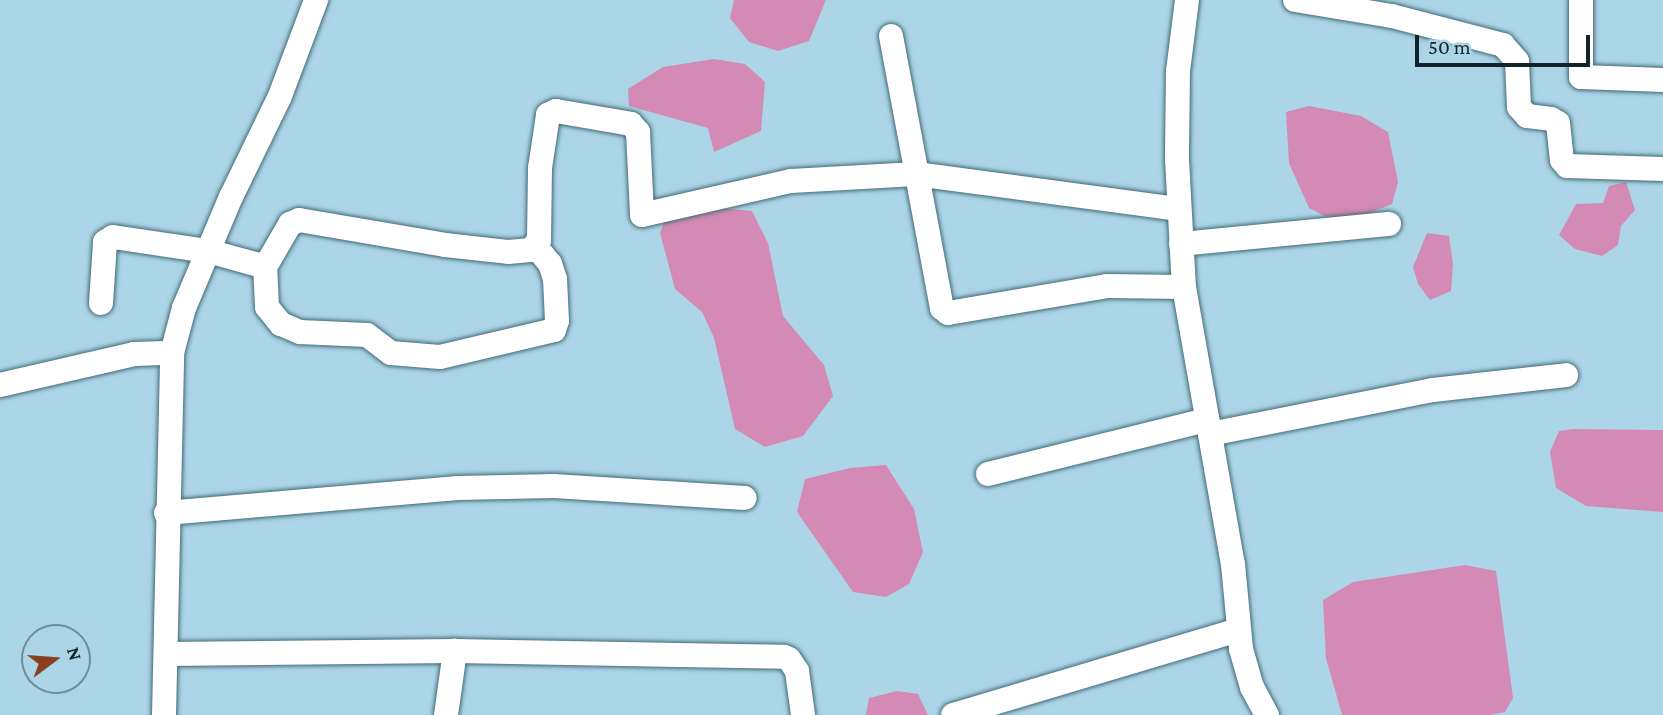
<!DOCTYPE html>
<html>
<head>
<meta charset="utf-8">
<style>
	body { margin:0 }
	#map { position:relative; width:1663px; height:715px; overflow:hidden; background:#acd6e7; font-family:"Crimson Pro",serif }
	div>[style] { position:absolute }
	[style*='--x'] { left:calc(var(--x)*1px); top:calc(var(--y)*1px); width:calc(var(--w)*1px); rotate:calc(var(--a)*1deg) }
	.water>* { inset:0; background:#d38ab5 }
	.roads { filter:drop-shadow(0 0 2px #426978) drop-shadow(0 0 2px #426978) }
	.minor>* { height:24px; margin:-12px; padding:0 12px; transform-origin:12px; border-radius:12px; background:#fff }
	span { translate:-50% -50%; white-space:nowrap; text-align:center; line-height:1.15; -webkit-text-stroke:7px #acd6e7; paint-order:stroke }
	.north { position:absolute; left:21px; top:624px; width:70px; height:70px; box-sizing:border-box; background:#acd6e7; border:2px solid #6f8e9b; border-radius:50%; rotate:74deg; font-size:19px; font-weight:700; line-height:28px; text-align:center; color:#13232a }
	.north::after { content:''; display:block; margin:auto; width:24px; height:32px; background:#884120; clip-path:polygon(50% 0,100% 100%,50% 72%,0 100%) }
	.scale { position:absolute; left:1415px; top:35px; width:175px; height:32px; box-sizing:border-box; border:4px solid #13232a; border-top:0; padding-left:9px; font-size:21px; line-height:24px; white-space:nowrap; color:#13232a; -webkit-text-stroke:5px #acd6e7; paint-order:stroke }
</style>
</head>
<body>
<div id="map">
	<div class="water">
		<div style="clip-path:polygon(734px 0,826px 0,809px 41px,778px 51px,749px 42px,730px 18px)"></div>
		<div style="clip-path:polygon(714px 59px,745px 64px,765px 82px,761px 131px,714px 152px,708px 128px,629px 106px,628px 89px,663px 67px)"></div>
		<div style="clip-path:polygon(1309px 106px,1361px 116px,1388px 132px,1398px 182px,1392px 204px,1365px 215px,1331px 219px,1309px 208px,1289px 163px,1286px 112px)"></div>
		<div style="clip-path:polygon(1626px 182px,1635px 210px,1621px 226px,1618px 245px,1602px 256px,1575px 249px,1559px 235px,1576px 204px,1603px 203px,1609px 186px)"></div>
		<div style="clip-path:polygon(711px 207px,752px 211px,768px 243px,783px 316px,824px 365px,833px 396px,803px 436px,765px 447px,735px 429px,714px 338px,702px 312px,675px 289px,660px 233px,668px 212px)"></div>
		<div style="clip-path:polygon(1427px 233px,1449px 236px,1453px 264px,1451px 291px,1430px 300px,1418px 284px,1413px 267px)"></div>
		<div style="clip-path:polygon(1573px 429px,1663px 430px,1663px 512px,1586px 506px,1556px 488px,1550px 452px,1559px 431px)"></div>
		<div style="clip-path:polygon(886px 465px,914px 509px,923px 552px,909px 584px,886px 597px,853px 592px,797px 512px,805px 479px,850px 468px)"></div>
		<div style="clip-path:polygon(1465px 565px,1496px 571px,1513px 698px,1505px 712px,1491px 715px,1342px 715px,1326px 658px,1323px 600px,1353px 582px)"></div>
		<div style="clip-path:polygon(897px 691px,918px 694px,928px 715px,866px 715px,869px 698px)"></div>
	</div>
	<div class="roads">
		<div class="minor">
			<div style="--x:1187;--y:0;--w:72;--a:97.2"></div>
			<div style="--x:1178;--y:71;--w:88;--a:90.7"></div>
			<div style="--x:1177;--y:159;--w:128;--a:86.9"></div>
			<div style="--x:1184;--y:287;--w:281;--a:80"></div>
			<div style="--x:1233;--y:564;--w:85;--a:84.6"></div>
			<div style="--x:1241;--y:649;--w:40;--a:74"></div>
			<div style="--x:1252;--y:687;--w:32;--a:62"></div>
			<div style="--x:1295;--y:0;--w:98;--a:9.4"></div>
			<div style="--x:1392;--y:16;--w:115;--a:14.6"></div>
			<div style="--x:1503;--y:45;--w:21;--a:49"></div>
			<div style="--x:1517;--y:61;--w:46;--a:87.5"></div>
			<div style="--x:1519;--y:107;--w:12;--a:48"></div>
			<div style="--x:1527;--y:116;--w:24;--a:7"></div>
			<div style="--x:1551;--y:119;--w:8;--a:30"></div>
			<div style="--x:1558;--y:123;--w:37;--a:84"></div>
			<div style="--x:1562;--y:160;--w:8;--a:50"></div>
			<div style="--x:1567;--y:166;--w:96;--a:1.8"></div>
			<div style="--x:1581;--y:0;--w:77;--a:90"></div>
			<div style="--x:1581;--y:77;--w:82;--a:2.1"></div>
			<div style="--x:891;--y:36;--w:277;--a:79.4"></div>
			<div style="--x:942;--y:308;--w:8;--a:40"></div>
			<div style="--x:948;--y:313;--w:161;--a:-9.6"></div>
			<div style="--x:1107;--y:286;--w:77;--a:0.7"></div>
			<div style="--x:1181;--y:244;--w:209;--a:-5.5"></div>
			<div style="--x:265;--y:264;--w:43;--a:87.3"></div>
			<div style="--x:267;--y:307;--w:22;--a:51"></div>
			<div style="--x:281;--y:324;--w:21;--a:23"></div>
			<div style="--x:300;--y:332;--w:67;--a:2.6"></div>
			<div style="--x:367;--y:335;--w:30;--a:37"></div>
			<div style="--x:391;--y:353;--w:49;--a:4.7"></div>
			<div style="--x:440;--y:357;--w:117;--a:-13.3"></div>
			<div style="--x:554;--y:330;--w:9;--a:-72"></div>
			<div style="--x:557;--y:321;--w:42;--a:-92.7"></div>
			<div style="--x:555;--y:279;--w:16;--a:-108"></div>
			<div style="--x:550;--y:264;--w:22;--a:-129"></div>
			<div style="--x:101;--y:303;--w:61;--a:-86.2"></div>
			<div style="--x:105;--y:242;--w:9;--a:-32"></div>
			<div style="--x:113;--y:237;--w:96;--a:8.4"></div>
			<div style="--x:208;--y:251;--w:53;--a:15.4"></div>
			<div style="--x:259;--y:265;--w:9;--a:-18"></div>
			<div style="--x:268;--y:262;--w:44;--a:-59.9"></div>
			<div style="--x:290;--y:224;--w:10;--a:-24"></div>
			<div style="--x:299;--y:220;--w:148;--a:9.7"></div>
			<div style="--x:445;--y:245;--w:63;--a:6.3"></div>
			<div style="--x:508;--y:252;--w:23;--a:-5"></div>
			<div style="--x:531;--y:250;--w:13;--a:-51"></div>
			<div style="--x:539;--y:240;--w:72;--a:-89.2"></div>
			<div style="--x:540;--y:168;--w:54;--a:-81.4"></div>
			<div style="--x:548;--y:115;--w:9;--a:-27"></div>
			<div style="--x:556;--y:111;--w:76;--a:9.8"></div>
			<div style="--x:631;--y:124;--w:11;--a:49"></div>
			<div style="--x:638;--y:132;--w:83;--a:87.2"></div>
			<div style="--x:642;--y:215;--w:153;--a:-12.9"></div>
			<div style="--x:791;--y:181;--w:125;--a:-3.2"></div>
			<div style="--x:916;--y:174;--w:265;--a:7.6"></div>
			<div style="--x:0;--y:385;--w:138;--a:-13"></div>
			<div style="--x:134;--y:354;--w:38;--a:-2"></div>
			<div style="--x:1210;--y:434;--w:227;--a:-11.2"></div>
			<div style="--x:1433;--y:390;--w:134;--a:-6.4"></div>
			<div style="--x:988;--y:474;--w:226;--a:-13.9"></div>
			<div style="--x:166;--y:513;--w:293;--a:-4.9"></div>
			<div style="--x:458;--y:488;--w:96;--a:-1.2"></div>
			<div style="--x:554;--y:486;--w:191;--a:3.6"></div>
			<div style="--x:166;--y:654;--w:289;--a:-0.6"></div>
			<div style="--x:455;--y:651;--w:329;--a:1"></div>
			<div style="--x:784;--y:657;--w:5;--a:22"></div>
			<div style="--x:789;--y:659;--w:14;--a:56"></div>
			<div style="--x:797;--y:671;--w:44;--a:82.2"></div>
			<div style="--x:164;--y:715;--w:362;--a:-88.7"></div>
			<div style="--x:172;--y:353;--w:47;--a:-75.1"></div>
			<div style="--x:184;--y:308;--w:121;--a:-67.1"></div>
			<div style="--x:231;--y:197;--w:112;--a:-64.1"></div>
			<div style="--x:280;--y:96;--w:103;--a:-69.4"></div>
			<div style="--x:446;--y:715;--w:65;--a:-82"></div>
			<div style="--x:953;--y:715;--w:297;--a:-16.6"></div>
		</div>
	</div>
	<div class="north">N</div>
	<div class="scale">50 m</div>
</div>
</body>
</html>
